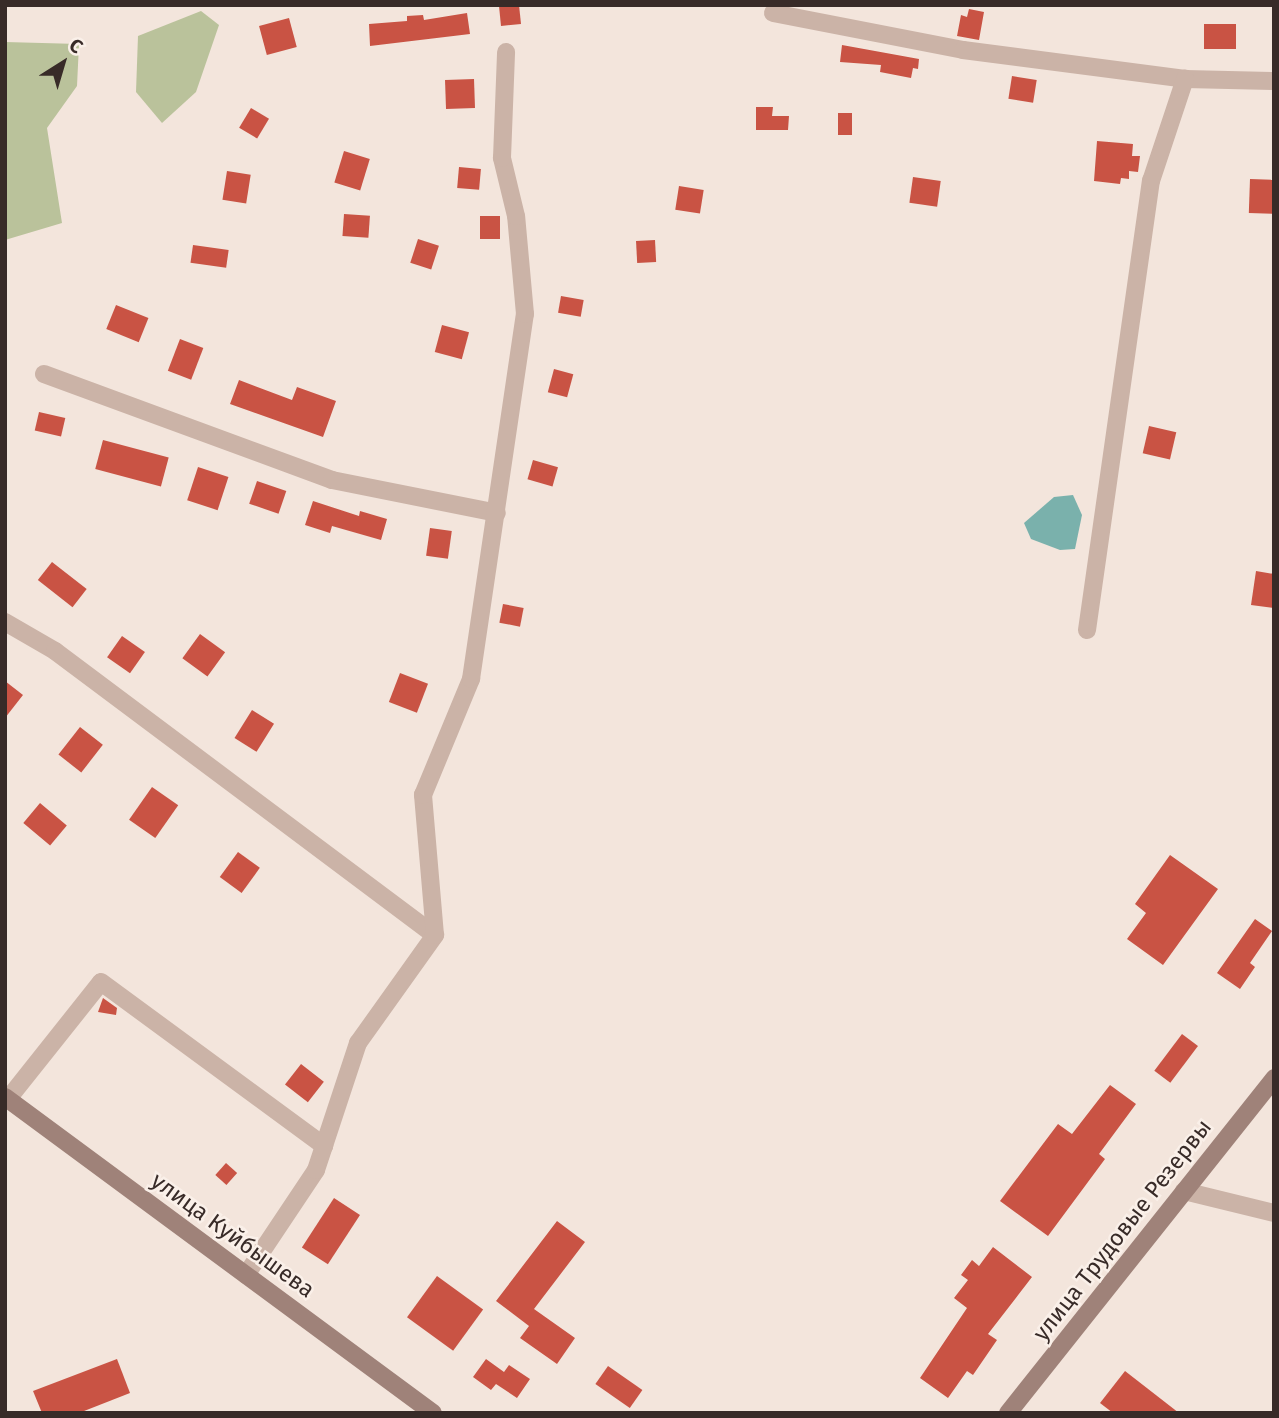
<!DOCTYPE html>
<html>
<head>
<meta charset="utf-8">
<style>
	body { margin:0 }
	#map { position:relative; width:1279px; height:1418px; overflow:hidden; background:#f3e5dc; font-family:"Fira Sans",sans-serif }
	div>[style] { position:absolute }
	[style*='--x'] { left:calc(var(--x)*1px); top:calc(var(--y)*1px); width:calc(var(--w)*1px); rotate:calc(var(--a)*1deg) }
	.green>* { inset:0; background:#bac29b }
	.water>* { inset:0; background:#7ab1ac }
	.building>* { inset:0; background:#c95344; transform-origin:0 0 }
	.street>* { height:18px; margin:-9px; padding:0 9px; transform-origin:9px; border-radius:9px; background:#cbb3a7 }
	.secondary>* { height:18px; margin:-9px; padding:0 9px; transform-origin:9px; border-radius:9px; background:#9f8279 }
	span { translate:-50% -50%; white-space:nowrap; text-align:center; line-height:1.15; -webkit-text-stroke:5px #faf0e9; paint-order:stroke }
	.street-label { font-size:23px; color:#382b28 }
	.frame { position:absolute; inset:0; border:7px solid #382b28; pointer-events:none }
	.north { position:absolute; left:28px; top:28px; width:70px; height:70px; -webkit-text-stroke:5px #faf0e9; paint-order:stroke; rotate:37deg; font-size:19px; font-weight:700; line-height:28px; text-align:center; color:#382b28 }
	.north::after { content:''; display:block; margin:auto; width:24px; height:32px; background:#382b28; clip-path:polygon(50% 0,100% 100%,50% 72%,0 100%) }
</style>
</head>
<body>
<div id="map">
	<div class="green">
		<div style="clip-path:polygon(201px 11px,219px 25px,196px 92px,162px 123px,136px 92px,138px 36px)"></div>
		<div style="clip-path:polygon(5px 42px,79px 44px,77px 86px,47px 128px,62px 223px,5px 240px)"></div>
	</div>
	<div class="water">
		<div style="clip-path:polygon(1073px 495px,1082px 515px,1075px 549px,1060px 550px,1031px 539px,1024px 523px,1054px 497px)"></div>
	</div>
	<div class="building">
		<div style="clip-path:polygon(509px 5px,519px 5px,521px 24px,501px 26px,499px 6px)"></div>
		<div style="clip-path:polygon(969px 9px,984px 12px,979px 40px,957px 36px,961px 15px,967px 17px)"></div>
		<div style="clip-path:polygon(467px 13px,470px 34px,370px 46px,369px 24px,407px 21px,407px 16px,423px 15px,424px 20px)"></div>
		<div style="left:289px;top:18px;width:30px;height:31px;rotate:75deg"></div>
		<div style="left:1236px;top:24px;width:25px;height:32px;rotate:90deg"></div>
		<div style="clip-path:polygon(842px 45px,919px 59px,918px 69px,913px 68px,911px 78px,880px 72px,881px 65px,840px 62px)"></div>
		<div style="left:1012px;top:76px;width:25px;height:23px;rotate:9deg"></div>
		<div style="left:474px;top:79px;width:29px;height:29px;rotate:88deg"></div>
		<div style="clip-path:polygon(756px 107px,773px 107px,772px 116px,789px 116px,788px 130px,756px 130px)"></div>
		<div style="left:251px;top:108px;width:21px;height:23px;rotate:31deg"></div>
		<div style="left:838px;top:113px;width:14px;height:22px"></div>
		<div style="clip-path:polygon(1097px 141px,1133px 144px,1132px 156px,1140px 156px,1138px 172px,1129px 171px,1129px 179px,1121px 178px,1120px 184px,1094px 181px)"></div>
		<div style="left:344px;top:151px;width:27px;height:33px;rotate:17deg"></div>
		<div style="left:459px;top:167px;width:22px;height:21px;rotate:5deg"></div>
		<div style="left:227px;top:171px;width:24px;height:29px;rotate:9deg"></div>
		<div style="left:913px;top:177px;width:28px;height:26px;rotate:8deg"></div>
		<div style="left:1250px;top:179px;width:24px;height:34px;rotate:2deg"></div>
		<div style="left:679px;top:186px;width:25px;height:24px;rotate:9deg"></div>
		<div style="left:344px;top:214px;width:26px;height:22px;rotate:4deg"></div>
		<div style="left:480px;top:216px;width:20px;height:23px"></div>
		<div style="left:418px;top:239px;width:22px;height:25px;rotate:18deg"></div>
		<div style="left:655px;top:240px;width:22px;height:19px;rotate:87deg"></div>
		<div style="left:193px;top:245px;width:36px;height:18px;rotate:8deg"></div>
		<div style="left:561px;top:296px;width:23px;height:17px;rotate:10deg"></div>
		<div style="left:116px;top:305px;width:35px;height:26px;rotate:22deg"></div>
		<div style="left:442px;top:325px;width:28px;height:28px;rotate:15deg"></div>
		<div style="left:180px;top:339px;width:25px;height:34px;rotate:21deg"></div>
		<div style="left:554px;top:369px;width:20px;height:24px;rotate:15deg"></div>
		<div style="clip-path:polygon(239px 380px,292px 400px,297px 387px,336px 401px,323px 437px,230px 404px)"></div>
		<div style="left:39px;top:412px;width:27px;height:19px;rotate:13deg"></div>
		<div style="left:1149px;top:426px;width:28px;height:28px;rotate:13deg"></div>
		<div style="left:103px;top:440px;width:68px;height:30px;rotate:15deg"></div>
		<div style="left:533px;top:460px;width:26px;height:20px;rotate:16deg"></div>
		<div style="left:198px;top:467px;width:32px;height:35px;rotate:18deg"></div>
		<div style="left:257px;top:481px;width:31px;height:24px;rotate:19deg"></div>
		<div style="clip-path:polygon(313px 501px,359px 516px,360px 511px,387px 519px,381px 540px,332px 526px,330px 533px,305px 525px)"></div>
		<div style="left:430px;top:528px;width:22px;height:28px;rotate:8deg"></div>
		<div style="left:52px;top:562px;width:44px;height:23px;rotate:38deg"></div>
		<div style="clip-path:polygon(1256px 571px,1274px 574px,1274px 608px,1251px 605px)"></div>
		<div style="left:503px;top:604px;width:21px;height:19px;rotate:11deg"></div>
		<div style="left:200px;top:634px;width:31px;height:30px;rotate:36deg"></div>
		<div style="left:122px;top:636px;width:28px;height:26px;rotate:35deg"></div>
		<div style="left:400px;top:673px;width:30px;height:31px;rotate:21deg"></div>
		<div style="clip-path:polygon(5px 681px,23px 695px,5px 718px)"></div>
		<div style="left:252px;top:710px;width:26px;height:33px;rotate:32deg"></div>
		<div style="left:80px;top:727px;width:29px;height:35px;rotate:38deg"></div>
		<div style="left:152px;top:787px;width:32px;height:40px;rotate:35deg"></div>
		<div style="left:40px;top:803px;width:35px;height:26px;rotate:40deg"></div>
		<div style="left:238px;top:852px;width:27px;height:31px;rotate:36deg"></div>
		<div style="clip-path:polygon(1170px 855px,1218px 889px,1163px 965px,1127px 939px,1146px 913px,1135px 904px)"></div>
		<div style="clip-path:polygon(1255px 919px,1272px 931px,1250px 963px,1255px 967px,1240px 989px,1217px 973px)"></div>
		<div style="clip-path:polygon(103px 998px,117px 1008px,116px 1015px,98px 1012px)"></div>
		<div style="left:1182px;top:1034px;width:20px;height:46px;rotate:37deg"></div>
		<div style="left:301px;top:1064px;width:29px;height:26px;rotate:38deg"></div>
		<div style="clip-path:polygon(1110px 1085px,1136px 1104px,1099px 1154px,1105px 1159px,1048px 1236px,1000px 1201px,1058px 1124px,1072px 1134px)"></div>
		<div style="left:226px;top:1163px;width:15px;height:16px;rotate:42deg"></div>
		<div style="left:334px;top:1198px;width:31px;height:59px;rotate:33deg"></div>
		<div style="clip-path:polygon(557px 1221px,585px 1242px,534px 1309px,575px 1338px,557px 1364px,520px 1338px,529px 1326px,496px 1301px)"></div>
		<div style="clip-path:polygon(993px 1247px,1032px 1277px,988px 1334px,997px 1340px,973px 1375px,967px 1371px,948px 1398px,920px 1378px,967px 1308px,954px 1298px,968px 1280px,961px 1275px,972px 1260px,979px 1266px)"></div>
		<div style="left:437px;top:1276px;width:57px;height:51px;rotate:36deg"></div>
		<div style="clip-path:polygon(117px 1359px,130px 1393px,79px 1413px,42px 1413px,33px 1391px)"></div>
		<div style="clip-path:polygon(486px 1359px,504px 1372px,509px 1365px,530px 1379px,517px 1398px,496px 1384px,491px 1390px,473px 1377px)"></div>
		<div style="left:608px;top:1366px;width:42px;height:22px;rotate:35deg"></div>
		<div style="clip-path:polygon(1125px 1371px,1179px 1413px,1113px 1413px,1100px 1403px)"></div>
	</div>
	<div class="street">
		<div style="--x:773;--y:13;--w:194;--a:11"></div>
		<div style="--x:963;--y:50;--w:224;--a:7.4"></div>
		<div style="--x:1185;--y:79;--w:89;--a:1.3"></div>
		<div style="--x:44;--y:374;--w:307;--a:20.2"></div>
		<div style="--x:332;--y:480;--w:168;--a:11.3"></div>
		<div style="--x:5;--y:622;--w:58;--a:30.1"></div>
		<div style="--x:55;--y:651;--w:474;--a:36.8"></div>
		<div style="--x:1087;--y:630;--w:454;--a:-81.9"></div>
		<div style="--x:1151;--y:181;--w:108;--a:-71.6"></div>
		<div style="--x:8;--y:1099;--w:149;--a:-51.5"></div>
		<div style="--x:101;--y:982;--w:277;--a:36.3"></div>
		<div style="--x:1184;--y:1191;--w:93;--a:13.7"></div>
		<div style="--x:246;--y:1275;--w:126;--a:-56.3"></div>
		<div style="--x:316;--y:1170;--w:134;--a:-71.7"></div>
		<div style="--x:358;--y:1043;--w:133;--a:-54.5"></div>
		<div style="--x:435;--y:935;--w:141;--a:-94.9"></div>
		<div style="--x:423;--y:795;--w:126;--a:-67.5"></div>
		<div style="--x:471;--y:679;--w:369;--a:-81.6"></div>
		<div style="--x:525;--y:314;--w:98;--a:-95.2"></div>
		<div style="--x:516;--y:216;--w:60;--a:-103.6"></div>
		<div style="--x:502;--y:158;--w:106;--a:-87.8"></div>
	</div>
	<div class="secondary">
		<div style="--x:5;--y:1097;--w:532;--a:36.44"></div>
		<div style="--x:1008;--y:1413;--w:428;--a:-51.5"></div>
	</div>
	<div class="street-label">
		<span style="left:1122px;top:1230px;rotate:-52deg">улица Трудовые Резервы</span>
		<span style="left:233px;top:1235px;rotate:36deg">улица Куйбышева</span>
	</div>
	<div class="frame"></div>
	<div class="north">С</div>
</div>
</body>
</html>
